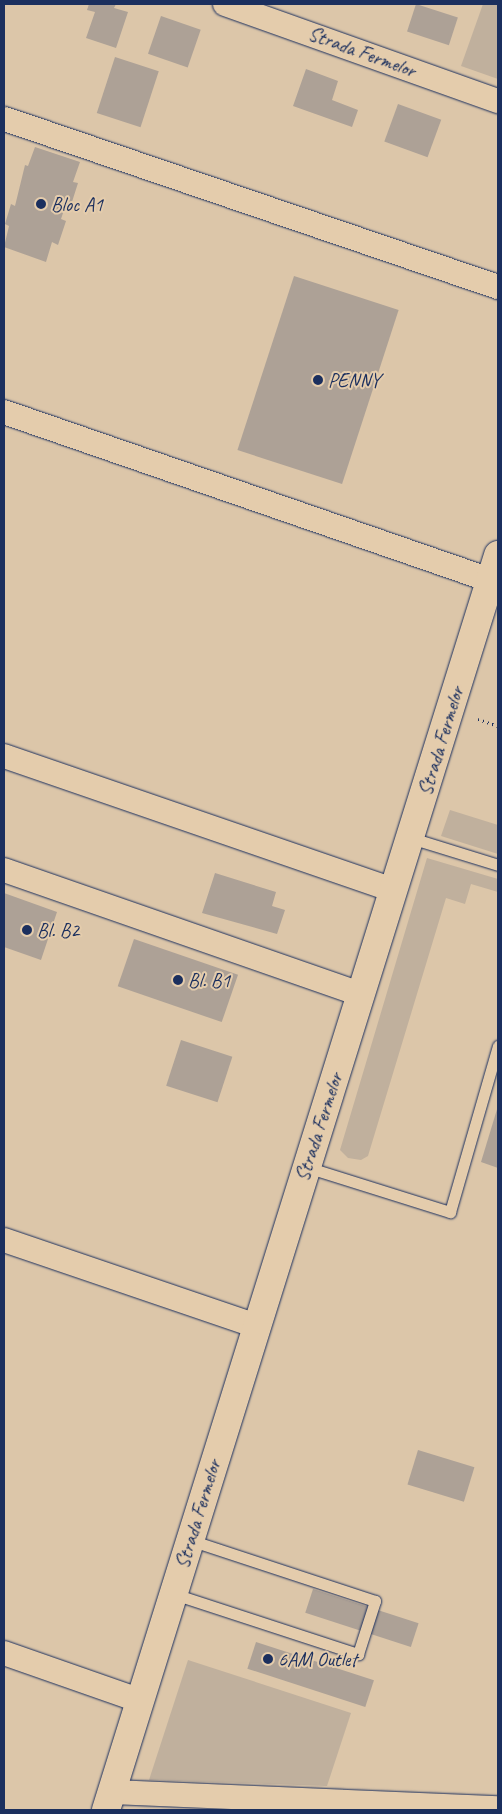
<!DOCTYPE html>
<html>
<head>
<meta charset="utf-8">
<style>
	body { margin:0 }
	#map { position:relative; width:502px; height:1814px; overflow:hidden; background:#dcc6a9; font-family:Caveat,sans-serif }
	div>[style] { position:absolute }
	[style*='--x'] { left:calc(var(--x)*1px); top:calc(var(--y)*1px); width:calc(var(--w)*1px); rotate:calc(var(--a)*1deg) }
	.green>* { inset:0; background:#c0b09d }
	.building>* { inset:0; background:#ada196; transform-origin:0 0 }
	.path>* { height:3px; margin-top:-1.5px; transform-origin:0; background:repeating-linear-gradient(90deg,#1b2f5e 0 1px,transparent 0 5px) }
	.roads { filter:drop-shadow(0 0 1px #1b2f5e) drop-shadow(0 0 1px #1b2f5e) }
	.service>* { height:11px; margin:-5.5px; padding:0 5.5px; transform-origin:5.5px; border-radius:5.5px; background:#e4ccac }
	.minor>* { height:24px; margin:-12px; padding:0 12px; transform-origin:12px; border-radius:12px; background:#e4ccac }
	.tertiary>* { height:28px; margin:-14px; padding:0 14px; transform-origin:14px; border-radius:14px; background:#e4ccac }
	.dots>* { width:14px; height:14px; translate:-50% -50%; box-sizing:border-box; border:2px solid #e4ccac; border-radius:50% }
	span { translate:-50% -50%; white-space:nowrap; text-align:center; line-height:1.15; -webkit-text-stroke:4px #e4ccac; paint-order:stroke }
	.street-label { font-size:20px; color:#1b2f5e }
	.poi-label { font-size:20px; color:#1b2f5e }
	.left { translate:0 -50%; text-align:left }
	.frame { position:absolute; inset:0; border:5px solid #1b2f5e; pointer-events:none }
</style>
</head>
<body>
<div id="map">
	<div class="green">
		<div style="clip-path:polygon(483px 4px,498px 4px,498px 79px,461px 66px)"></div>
		<div style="clip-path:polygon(450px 810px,498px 825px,498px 854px,441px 836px)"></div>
		<div style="clip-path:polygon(427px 858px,498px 879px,498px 892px,471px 884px,465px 904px,446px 898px,368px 1156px,361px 1160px,348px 1158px,340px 1150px)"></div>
		<div style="clip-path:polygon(188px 1660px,351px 1713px,327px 1786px,149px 1780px)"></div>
	</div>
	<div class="building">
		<div style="clip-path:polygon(89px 4px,116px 4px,114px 8px,128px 12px,116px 48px,86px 38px,95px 12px,87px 10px)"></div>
		<div style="left:416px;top:4px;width:44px;height:29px;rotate:18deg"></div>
		<div style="left:161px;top:16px;width:42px;height:40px;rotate:19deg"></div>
		<div style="left:115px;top:57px;width:46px;height:59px;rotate:18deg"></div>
		<div style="clip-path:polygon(306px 69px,338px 81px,332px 100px,358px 110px,352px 127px,293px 106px)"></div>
		<div style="left:398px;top:104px;width:46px;height:40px;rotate:20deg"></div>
		<div style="clip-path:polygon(35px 147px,80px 162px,73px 182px,78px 183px,71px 205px,66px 204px,61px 219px,66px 221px,58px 245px,52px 242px,46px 262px,4px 247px,9px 226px,5px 224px,11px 204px,15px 206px,25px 165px,28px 166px)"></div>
		<div style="left:294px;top:276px;width:110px;height:183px;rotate:18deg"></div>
		<div style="clip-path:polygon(215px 873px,276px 892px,272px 906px,285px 910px,277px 934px,202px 913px)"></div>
		<div style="clip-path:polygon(4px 893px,57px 912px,41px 960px,4px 947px)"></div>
		<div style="left:134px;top:939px;width:110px;height:50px;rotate:19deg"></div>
		<div style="left:181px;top:1040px;width:54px;height:48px;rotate:18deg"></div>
		<div style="clip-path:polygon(498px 1106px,498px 1168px,481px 1162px)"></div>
		<div style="left:418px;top:1450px;width:59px;height:36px;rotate:17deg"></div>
		<div style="left:313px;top:1589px;width:111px;height:25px;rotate:18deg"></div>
		<div style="left:256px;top:1642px;width:124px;height:28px;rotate:18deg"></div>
	</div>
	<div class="path">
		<div style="--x:478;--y:719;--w:21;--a:19"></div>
	</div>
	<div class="roads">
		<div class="service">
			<div style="--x:411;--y:838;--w:91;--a:17.2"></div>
			<div style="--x:306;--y:1167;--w:151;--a:17.4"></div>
			<div style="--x:450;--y:1212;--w:173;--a:-73.9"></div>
			<div style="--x:174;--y:1594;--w:194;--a:18.1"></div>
			<div style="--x:358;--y:1654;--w:56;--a:-72.2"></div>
			<div style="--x:375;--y:1601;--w:195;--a:-161.8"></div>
		</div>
		<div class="minor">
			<div style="--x:225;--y:4;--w:290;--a:19.6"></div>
			<div style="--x:5;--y:119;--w:521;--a:18.82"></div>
			<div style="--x:4;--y:412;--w:514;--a:19.07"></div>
			<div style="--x:4;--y:756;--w:411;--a:19"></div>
			<div style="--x:4;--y:870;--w:378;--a:19.2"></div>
			<div style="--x:4;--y:1240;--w:266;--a:18.8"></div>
			<div style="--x:4;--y:1653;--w:145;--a:19.3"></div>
			<div style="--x:112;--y:1792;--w:386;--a:2.4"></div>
		</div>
		<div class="tertiary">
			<div style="--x:106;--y:1810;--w:1315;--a:-72.65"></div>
		</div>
	</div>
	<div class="dots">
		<div style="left:41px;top:204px;background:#1b2f5e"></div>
		<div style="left:318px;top:380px;background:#1b2f5e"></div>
		<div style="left:27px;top:930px;background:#1b2f5e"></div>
		<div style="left:178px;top:980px;background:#1b2f5e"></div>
		<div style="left:268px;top:1659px;background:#1b2f5e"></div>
	</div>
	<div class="street-label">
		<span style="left:362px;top:52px;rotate:20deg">Strada Fermelor</span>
		<span style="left:441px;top:741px;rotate:-73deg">Strada Fermelor</span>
		<span style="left:319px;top:1127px;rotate:-72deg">Strada Fermelor</span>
		<span style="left:198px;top:1514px;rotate:-73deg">Strada Fermelor</span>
	</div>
	<div class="poi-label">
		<span class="left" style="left:51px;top:204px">Bloc A1</span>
		<span class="left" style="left:328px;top:380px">PENNY</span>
		<span class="left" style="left:37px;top:930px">Bl. B2</span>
		<span class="left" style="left:188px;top:980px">Bl. B1</span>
		<span class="left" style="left:278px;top:1659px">6AM Outlet</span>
	</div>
	<div class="frame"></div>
</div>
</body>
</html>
